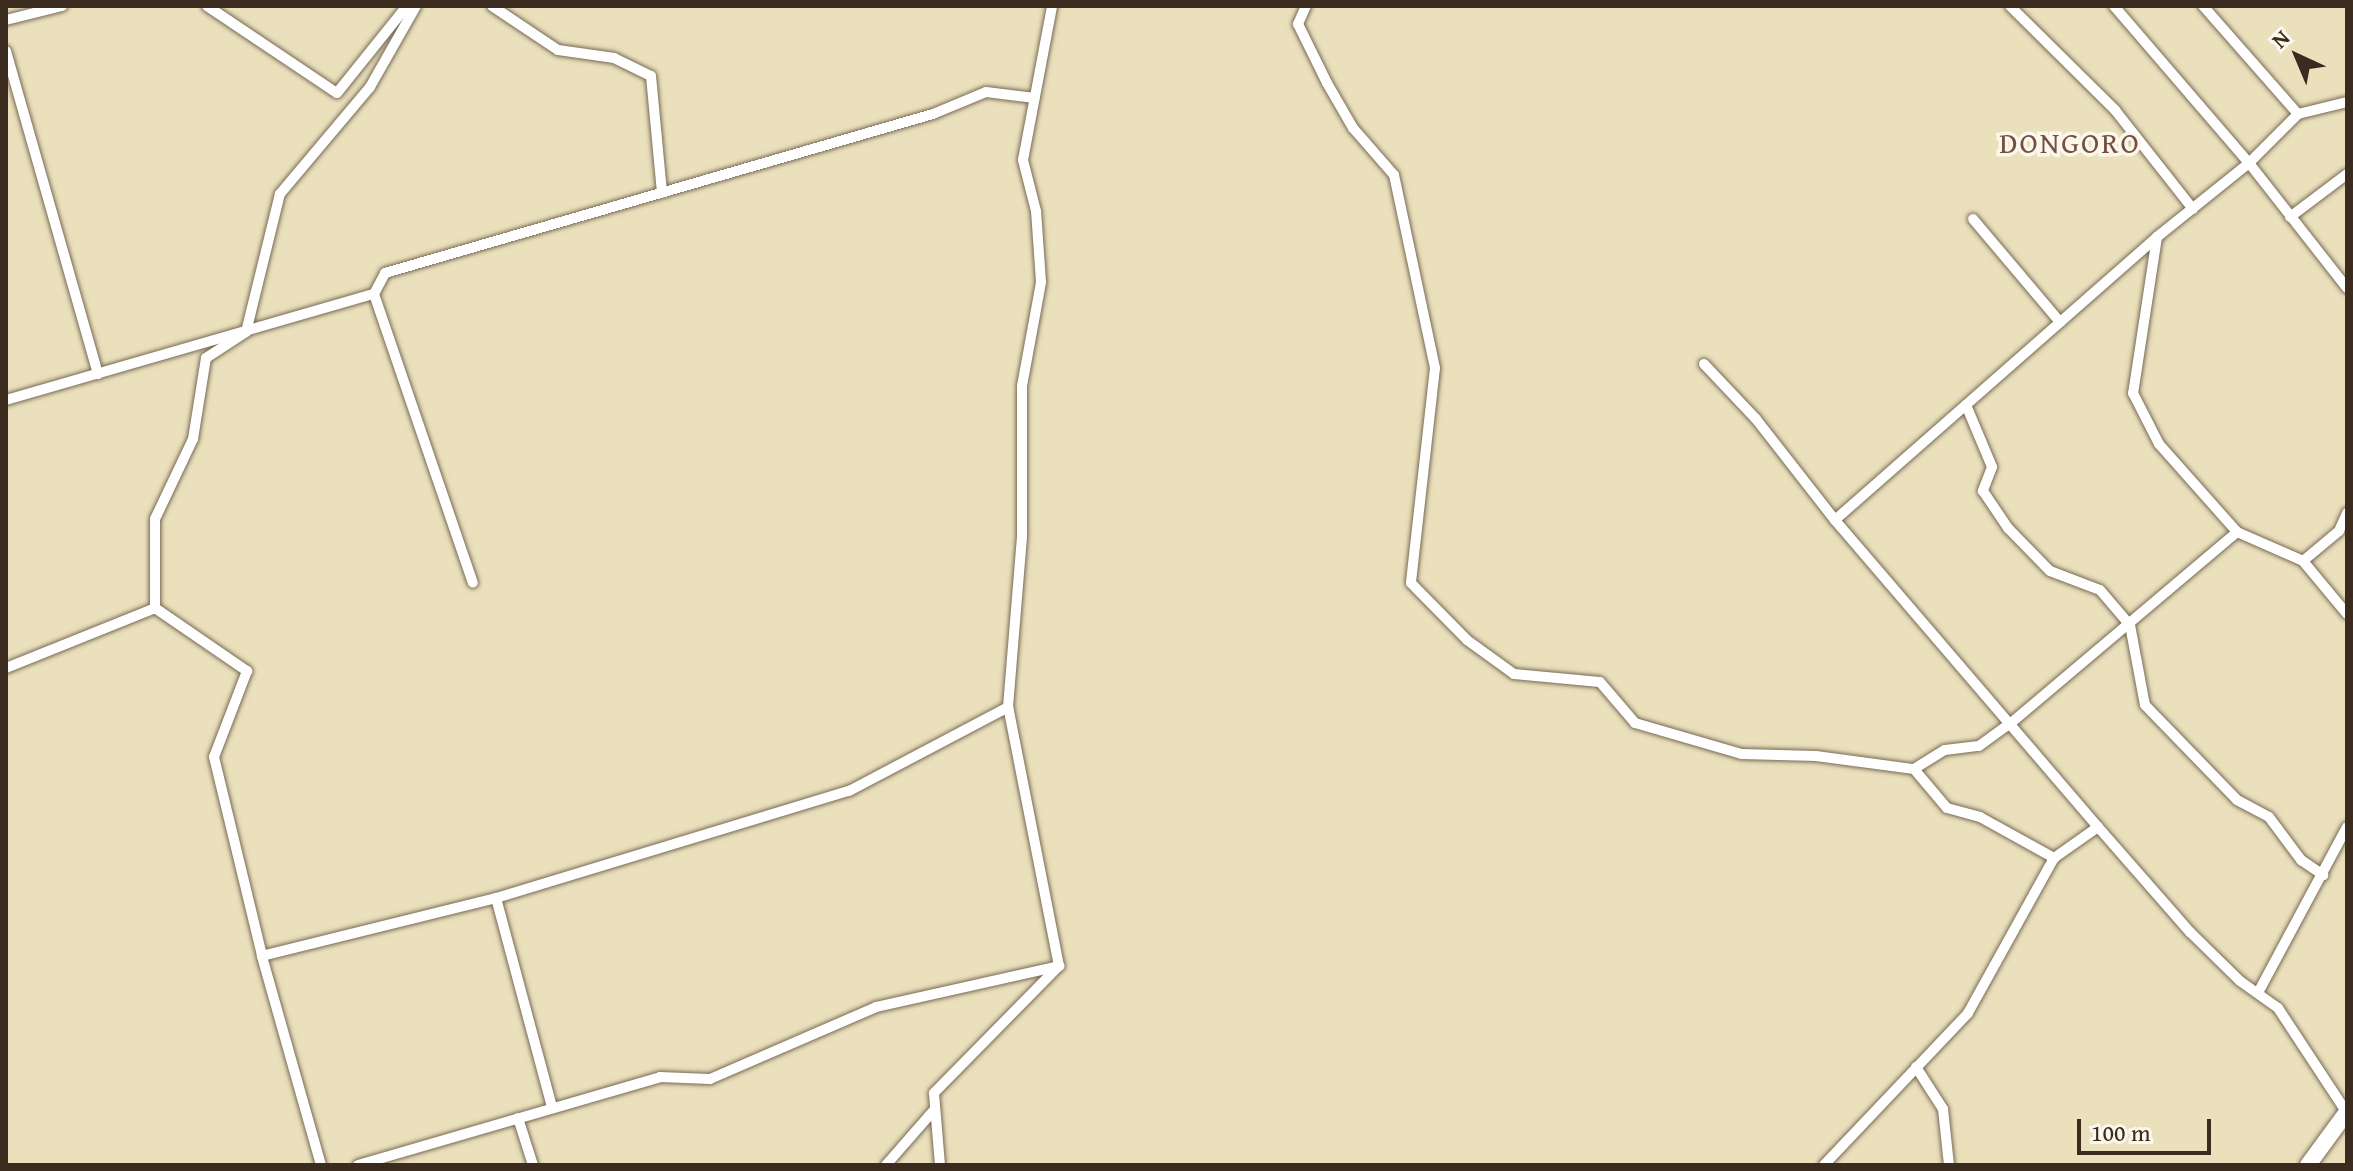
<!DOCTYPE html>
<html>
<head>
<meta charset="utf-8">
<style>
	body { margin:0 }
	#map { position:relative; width:2353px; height:1171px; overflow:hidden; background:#eae0bc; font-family:"Gentium Book Plus",serif }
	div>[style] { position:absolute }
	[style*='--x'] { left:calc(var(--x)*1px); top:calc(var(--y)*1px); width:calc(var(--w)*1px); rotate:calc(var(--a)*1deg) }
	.roads { filter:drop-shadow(0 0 2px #786a55) drop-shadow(0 0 2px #786a55) }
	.street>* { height:10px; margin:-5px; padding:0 5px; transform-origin:5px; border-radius:5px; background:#fff }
	.primary>* { height:16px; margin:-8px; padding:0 8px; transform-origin:8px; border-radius:8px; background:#fff }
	span { translate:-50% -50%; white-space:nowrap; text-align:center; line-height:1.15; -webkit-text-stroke:7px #fbf7ec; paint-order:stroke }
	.quarter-label { font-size:30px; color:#744f3f; letter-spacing:2px }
	.frame { position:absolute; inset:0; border:8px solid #3b2a1e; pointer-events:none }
	.north { position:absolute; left:2257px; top:16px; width:80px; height:80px; -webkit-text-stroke:6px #fbf7ec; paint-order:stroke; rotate:316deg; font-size:22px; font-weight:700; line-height:32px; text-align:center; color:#3b2a1e }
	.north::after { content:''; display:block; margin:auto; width:28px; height:36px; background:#3b2a1e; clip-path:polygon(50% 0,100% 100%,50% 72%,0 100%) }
	.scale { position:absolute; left:2077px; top:1119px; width:134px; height:36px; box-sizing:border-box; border:4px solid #3b2a1e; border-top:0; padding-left:10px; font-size:24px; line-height:28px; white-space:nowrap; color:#3b2a1e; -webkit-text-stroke:6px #fbf7ec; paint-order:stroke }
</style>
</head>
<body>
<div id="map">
	<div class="roads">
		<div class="street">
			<div style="--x:207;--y:6;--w:156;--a:33.8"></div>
			<div style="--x:337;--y:93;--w:112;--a:-51.2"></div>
			<div style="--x:492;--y:6;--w:79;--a:33.7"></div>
			<div style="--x:558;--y:50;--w:57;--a:8.1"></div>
			<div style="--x:614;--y:58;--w:41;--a:25.9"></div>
			<div style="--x:651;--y:76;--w:117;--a:84.6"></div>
			<div style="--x:1306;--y:6;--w:20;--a:114"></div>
			<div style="--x:1298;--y:24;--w:66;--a:63.8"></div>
			<div style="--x:1327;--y:83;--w:52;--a:60"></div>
			<div style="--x:1353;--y:128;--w:62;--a:48.9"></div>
			<div style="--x:1394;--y:175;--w:197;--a:78"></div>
			<div style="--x:1435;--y:368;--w:216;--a:96.4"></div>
			<div style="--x:1411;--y:583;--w:80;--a:45.5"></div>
			<div style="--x:1467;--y:640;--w:58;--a:35.9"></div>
			<div style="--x:1514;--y:674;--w:86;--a:5.3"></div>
			<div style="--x:1600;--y:682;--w:54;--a:49.5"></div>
			<div style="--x:1635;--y:723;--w:111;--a:16.2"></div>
			<div style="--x:1742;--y:754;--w:74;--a:1.5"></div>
			<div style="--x:1816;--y:756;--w:99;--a:7.6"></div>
			<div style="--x:1914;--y:769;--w:51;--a:49.8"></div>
			<div style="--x:1947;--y:808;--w:34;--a:15"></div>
			<div style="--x:1980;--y:817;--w:85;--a:29"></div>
			<div style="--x:2054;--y:858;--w:54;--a:-35.2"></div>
			<div style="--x:2098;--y:827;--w:140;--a:48.8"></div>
			<div style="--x:2190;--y:932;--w:70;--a:44.4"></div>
			<div style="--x:2240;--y:981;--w:47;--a:35.4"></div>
			<div style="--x:2278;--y:1008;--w:126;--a:56.7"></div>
			<div style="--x:2010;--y:6;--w:148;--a:44.7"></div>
			<div style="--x:2115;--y:110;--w:126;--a:51.8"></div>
			<div style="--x:2114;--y:6;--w:207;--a:49.3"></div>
			<div style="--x:2249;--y:163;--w:159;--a:51.9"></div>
			<div style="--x:6;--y:20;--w:58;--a:-14"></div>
			<div style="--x:6;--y:51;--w:336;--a:74.1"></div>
			<div style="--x:2298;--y:114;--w:50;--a:-13.8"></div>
			<div style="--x:2290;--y:217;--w:71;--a:-37"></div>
			<div style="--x:1973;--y:219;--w:135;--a:49.8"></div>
			<div style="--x:2157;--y:237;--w:158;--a:98.7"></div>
			<div style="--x:2133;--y:393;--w:57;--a:63"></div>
			<div style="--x:2159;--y:444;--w:118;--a:48.4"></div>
			<div style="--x:2237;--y:532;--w:72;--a:23.7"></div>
			<div style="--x:2303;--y:561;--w:69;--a:50.3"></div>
			<div style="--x:374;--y:294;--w:24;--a:-62"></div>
			<div style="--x:385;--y:273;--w:571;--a:-16.18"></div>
			<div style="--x:933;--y:114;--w:57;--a:-22.5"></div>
			<div style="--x:986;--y:92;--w:49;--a:7"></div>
			<div style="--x:1704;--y:364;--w:76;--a:46.6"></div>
			<div style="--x:1756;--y:419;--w:128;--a:52"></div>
			<div style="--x:6;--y:400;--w:383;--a:-16.1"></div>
			<div style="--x:374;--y:294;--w:305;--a:71.1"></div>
			<div style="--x:1966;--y:405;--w:67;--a:67.2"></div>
			<div style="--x:1992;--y:467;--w:26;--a:111"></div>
			<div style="--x:1983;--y:491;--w:45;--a:56"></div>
			<div style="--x:2008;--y:528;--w:60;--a:45.7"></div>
			<div style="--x:2050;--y:571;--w:53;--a:20.8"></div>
			<div style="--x:2100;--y:590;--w:46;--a:49.4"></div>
			<div style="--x:2130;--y:625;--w:81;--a:79.4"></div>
			<div style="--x:2145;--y:705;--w:132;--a:45.9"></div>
			<div style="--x:2237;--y:800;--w:36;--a:28"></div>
			<div style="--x:2269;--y:817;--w:54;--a:53.3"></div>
			<div style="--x:2301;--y:860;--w:27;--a:34"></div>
			<div style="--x:2303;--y:561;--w:47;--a:-39.8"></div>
			<div style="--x:2339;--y:531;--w:20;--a:-66"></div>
			<div style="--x:155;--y:608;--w:112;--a:34.4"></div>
			<div style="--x:247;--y:671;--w:92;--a:111"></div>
			<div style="--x:214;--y:757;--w:205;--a:76.4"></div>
			<div style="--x:6;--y:668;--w:161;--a:-21.9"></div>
			<div style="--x:155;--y:608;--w:89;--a:-90"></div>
			<div style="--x:155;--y:519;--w:89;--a:-64.6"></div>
			<div style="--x:193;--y:439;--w:82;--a:-80.9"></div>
			<div style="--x:206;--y:358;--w:48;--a:-33"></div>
			<div style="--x:246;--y:332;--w:142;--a:-76.2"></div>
			<div style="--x:280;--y:194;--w:140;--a:-49.9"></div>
			<div style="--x:370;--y:87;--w:93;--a:-60.4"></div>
			<div style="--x:1914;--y:769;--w:36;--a:-32"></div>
			<div style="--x:1945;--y:750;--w:34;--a:-7"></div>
			<div style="--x:1979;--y:746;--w:39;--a:-36"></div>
			<div style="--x:2011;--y:723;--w:296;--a:-40.2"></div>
			<div style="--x:2098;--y:827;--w:404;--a:-130.6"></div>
			<div style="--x:1835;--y:520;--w:429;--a:-41.3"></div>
			<div style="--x:2157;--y:237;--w:118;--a:-38.8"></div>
			<div style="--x:2249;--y:163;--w:69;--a:-45"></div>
			<div style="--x:2298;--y:114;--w:144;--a:-131.3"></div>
			<div style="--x:496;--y:898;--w:216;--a:75"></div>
			<div style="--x:2259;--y:991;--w:186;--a:-61.8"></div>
			<div style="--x:1916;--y:1067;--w:50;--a:57.3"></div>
			<div style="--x:1943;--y:1109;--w:56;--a:83.9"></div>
			<div style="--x:518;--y:1118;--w:49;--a:72.3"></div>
			<div style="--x:321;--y:1165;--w:217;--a:-105.8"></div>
			<div style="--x:262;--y:956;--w:241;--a:-13.9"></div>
			<div style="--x:496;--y:898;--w:369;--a:-16.9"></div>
			<div style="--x:849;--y:791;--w:180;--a:-27.8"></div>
			<div style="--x:358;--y:1165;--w:315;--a:-16.2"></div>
			<div style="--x:660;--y:1077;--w:50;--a:2.3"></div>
			<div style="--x:710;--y:1079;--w:181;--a:-23.4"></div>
			<div style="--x:876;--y:1007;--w:188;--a:-12.6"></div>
			<div style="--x:886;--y:1165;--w:74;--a:-48.8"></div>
			<div style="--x:940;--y:1165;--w:72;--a:-94.8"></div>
			<div style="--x:934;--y:1093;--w:178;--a:-45.5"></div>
			<div style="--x:1059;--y:966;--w:264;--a:-101.1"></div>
			<div style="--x:1008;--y:707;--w:173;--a:-85.3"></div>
			<div style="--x:1022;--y:535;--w:149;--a:-90"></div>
			<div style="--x:1022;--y:386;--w:106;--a:-79.6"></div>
			<div style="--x:1041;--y:282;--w:71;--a:-94"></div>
			<div style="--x:1036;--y:211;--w:53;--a:-104.3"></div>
			<div style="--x:1023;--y:160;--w:157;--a:-79.3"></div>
			<div style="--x:1824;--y:1165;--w:209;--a:-46.5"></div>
			<div style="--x:1968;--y:1013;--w:177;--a:-61"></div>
		</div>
		<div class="primary">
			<div style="--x:2308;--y:1165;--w:66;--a:-53.7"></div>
		</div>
	</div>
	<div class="quarter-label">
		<span style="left:2070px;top:142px">DONGORO</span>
	</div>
	<div class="frame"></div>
	<div class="north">N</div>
	<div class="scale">100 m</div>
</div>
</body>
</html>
